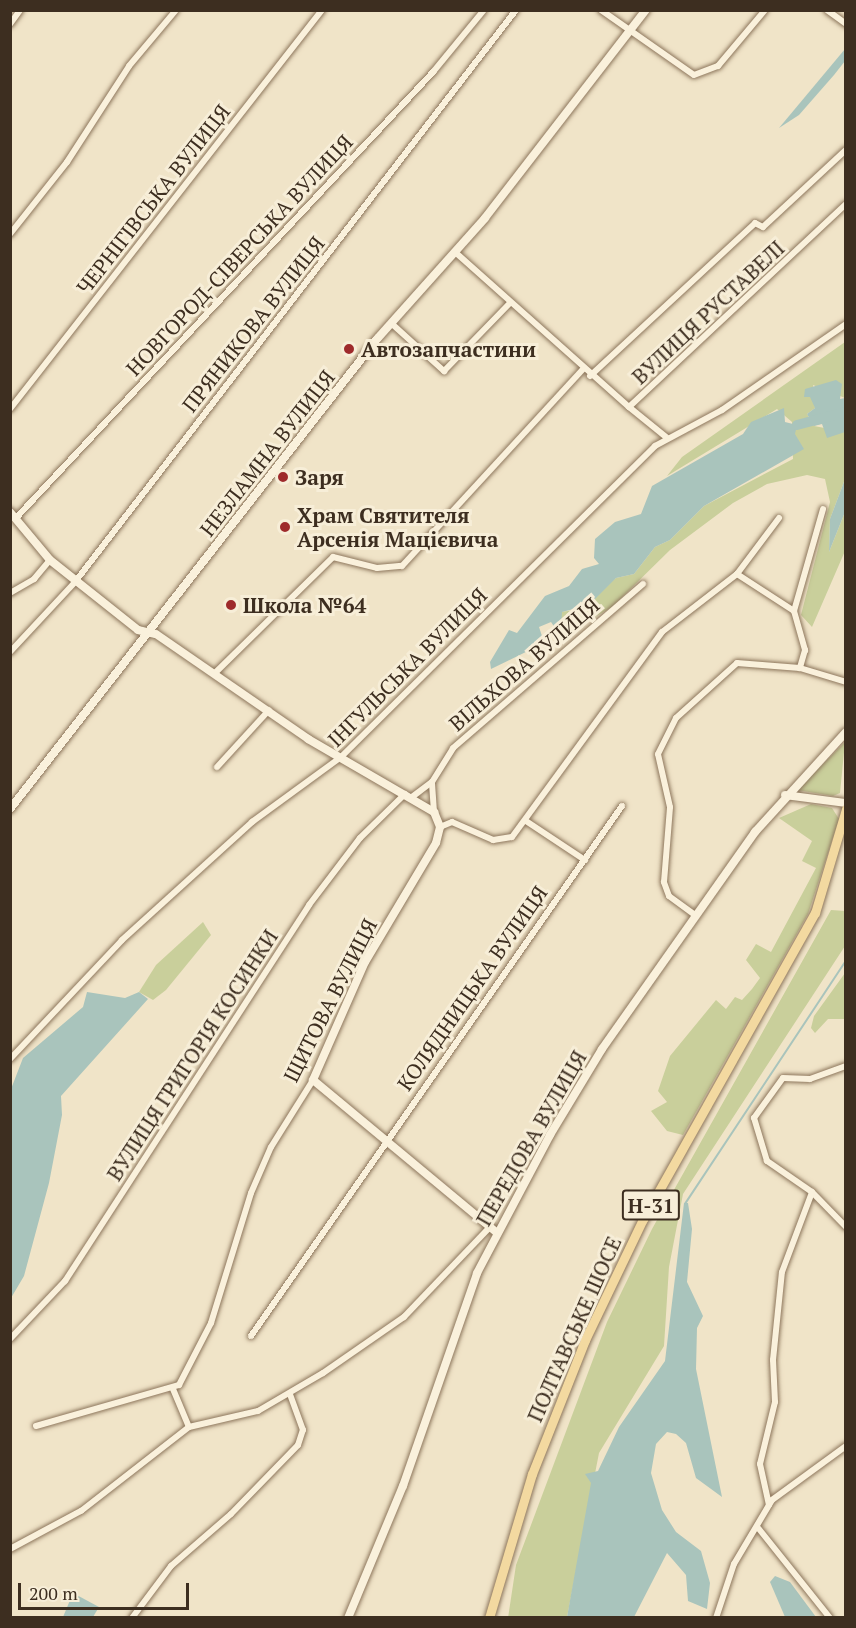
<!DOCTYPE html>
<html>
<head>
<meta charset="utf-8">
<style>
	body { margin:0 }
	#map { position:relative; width:856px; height:1628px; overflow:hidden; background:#f0e4c8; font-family:"PT Serif",serif }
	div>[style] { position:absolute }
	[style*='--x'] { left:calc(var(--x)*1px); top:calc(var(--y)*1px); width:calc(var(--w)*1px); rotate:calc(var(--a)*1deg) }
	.green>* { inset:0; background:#c9cf9b }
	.water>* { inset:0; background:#a9c4bc }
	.stream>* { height:1.5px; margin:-0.75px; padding:0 0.75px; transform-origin:0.75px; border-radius:0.75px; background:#a9c4bc }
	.river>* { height:10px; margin:-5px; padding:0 5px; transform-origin:5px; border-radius:5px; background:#a9c4bc }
	.roads { filter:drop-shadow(0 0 2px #8d765c) drop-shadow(0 0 2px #8d765c) }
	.street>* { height:6px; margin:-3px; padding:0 3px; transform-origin:3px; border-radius:3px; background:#faf1dc }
	.secondary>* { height:8px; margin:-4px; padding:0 4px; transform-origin:4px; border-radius:4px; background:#faf1dc }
	.primary>* { height:9px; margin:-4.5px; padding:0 4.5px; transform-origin:4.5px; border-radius:4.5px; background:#f3d9a0 }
	.dots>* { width:16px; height:16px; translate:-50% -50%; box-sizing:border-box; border:3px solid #f7eed8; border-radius:50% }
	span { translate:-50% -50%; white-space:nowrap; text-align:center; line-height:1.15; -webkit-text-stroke:6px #f7eed8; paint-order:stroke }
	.shield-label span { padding:2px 4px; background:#f7eed8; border:2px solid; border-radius:4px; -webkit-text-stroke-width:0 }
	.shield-label { font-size:20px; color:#3d2e20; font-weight:700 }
	.street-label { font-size:21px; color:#3d2e20 }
	.poi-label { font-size:21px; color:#3d2e20; font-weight:700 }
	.left { translate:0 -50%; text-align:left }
	.frame { position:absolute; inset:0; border:12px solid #3d2e20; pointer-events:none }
	.scale { position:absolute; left:18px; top:1583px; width:171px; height:27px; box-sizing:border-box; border:3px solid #3d2e20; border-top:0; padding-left:8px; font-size:18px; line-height:21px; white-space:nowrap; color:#3d2e20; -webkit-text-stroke:4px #f7eed8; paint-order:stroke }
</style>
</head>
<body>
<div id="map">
	<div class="green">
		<div style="clip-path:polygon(845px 342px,845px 398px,813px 385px,815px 408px,807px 414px,814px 426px,846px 432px,845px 479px,830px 519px,829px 552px,845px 512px,845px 551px,812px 627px,801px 615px,830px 502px,825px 479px,807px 475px,767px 484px,733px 503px,670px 550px,612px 607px,573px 630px,561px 628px,561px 612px,574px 610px,616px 578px,634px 574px,655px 547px,670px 540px,704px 506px,793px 459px,792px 422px,777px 409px,667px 476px,682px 457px)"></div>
		<div style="clip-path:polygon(845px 742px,840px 793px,833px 796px,797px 790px)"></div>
		<div style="clip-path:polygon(811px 804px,832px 808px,839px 819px,808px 914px,683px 1135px,667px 1131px,651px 1111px,667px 1102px,658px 1091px,670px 1056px,716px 1000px,726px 1009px,735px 997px,742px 1000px,752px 989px,760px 978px,746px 960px,756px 944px,771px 952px,816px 868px,802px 861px,812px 841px,779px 818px)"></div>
		<div style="clip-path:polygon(831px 910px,845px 911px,845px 946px,683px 1194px,669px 1267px,664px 1346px,599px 1453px,567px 1617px,508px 1618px,516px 1565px,607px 1322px,652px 1229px)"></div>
		<div style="clip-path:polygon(203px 922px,211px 935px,166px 990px,153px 1000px,139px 992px,156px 965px)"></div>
		<div style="clip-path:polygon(845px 973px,845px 1019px,828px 1019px,815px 1033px,811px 1028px,814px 1016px)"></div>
	</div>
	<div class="water">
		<div style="clip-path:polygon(845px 49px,845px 61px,834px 75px,799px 115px,779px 128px)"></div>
		<div style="clip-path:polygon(836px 380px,842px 384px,840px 399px,845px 398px,845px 432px,827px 438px,822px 424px,814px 426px,807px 414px,815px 408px,810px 397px,804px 397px,805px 389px)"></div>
		<div style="clip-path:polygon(784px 408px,785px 422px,797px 425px,795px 434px,804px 449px,704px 506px,670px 540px,655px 547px,634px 574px,616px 578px,589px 605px,562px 612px,561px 628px,557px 631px,551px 622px,539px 627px,543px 639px,534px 648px,491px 669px,490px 662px,509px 630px,517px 633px,545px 596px,569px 586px,582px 569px,599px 564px,594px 558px,595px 539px,615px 522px,641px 514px,652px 486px,743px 434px,751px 422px)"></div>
		<div style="clip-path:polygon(845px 479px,845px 512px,829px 552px,830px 519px)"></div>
		<div style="clip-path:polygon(87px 992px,125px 998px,139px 992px,148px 999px,61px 1096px,62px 1115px,49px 1183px,24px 1276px,11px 1298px,11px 1089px,23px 1058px,83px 1007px)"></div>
		<div style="clip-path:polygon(684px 1203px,688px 1203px,692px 1229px,687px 1282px,703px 1316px,697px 1328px,696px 1369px,722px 1497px,696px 1478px,686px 1443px,676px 1434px,667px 1432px,656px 1444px,651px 1473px,662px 1510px,676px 1532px,701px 1551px,710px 1583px,707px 1609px,688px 1601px,686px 1575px,667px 1553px,634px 1617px,567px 1617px,591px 1483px,585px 1474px,598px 1471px,619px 1427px,665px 1361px)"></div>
		<div style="clip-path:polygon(775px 1576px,790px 1582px,816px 1617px,785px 1617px,770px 1582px)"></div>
		<div style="clip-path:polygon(73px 1593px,99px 1607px,93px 1617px,63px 1617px)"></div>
	</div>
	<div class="stream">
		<div style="--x:685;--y:1204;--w:291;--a:-56.5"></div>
	</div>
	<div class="river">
		<div style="--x:797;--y:425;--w:51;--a:-14.9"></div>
	</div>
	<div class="roads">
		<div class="street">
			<div style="--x:601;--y:10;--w:113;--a:35"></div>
			<div style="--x:694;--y:75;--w:26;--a:-21"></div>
			<div style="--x:718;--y:66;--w:73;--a:-50"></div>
			<div style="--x:827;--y:10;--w:24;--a:36"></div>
			<div style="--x:10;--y:24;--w:17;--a:-54"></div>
			<div style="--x:10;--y:234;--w:92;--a:-51.6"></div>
			<div style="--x:67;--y:162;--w:114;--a:-57.1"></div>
			<div style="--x:129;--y:66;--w:73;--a:-50"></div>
			<div style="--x:455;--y:252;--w:233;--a:41.7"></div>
			<div style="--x:629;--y:407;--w:297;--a:-43.1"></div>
			<div style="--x:391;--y:323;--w:72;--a:42.2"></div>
			<div style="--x:444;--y:371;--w:93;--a:-45.9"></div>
			<div style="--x:590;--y:376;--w:225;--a:-42.8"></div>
			<div style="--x:755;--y:223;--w:9;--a:27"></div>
			<div style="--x:763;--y:227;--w:113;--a:-42.9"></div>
			<div style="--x:629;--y:407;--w:48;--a:39"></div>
			<div style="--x:10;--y:409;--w:507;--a:-51.98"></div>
			<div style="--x:16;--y:518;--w:611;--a:-46.92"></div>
			<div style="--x:433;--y:72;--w:80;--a:-50.6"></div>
			<div style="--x:737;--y:574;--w:68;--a:33"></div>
			<div style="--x:794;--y:611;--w:41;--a:74.2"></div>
			<div style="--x:805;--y:650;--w:19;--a:106"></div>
			<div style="--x:10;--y:593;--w:28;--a:-30"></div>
			<div style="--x:34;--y:579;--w:25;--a:-50"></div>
			<div style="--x:794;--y:611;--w:106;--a:-74.1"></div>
			<div style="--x:10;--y:652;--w:96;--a:-47.1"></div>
			<div style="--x:75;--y:582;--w:722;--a:-52.37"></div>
			<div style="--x:216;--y:672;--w:164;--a:-44.5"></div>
			<div style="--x:333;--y:557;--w:45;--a:14"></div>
			<div style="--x:377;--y:568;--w:25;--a:-5"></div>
			<div style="--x:402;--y:566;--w:268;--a:-47.4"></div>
			<div style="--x:217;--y:767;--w:77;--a:-47.6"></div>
			<div style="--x:412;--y:797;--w:25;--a:-37"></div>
			<div style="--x:434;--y:812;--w:30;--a:-94"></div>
			<div style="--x:432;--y:782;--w:40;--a:-58"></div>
			<div style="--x:453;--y:748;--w:251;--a:-40.8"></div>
			<div style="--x:526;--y:821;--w:71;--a:33.5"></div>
			<div style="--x:440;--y:827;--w:13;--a:-23"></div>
			<div style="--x:452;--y:822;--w:45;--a:23.7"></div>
			<div style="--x:493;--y:840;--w:19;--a:-9"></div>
			<div style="--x:512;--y:837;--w:254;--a:-53.8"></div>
			<div style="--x:662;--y:632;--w:95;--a:-37.7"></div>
			<div style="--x:737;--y:574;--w:70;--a:-53.1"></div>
			<div style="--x:695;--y:915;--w:32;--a:-144"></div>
			<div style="--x:669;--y:896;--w:15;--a:-110"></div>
			<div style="--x:664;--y:882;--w:75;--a:-85.4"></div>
			<div style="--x:670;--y:807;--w:54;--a:-102.8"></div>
			<div style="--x:658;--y:754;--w:40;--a:-63.4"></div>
			<div style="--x:676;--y:718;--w:82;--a:-42"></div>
			<div style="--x:737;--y:663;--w:63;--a:4.5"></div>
			<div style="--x:800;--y:668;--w:48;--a:16.9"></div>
			<div style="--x:10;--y:1059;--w:163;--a:-46.7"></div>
			<div style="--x:122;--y:940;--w:176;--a:-42.2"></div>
			<div style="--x:252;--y:822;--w:110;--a:-36.1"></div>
			<div style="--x:341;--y:757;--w:442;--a:-44.7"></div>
			<div style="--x:655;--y:446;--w:76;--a:-28.2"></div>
			<div style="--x:722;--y:410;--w:151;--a:-34.7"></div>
			<div style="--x:812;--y:1192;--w:49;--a:45.8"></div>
			<div style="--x:251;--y:1336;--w:647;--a:-55.01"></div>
			<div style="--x:10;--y:1339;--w:80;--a:-46.5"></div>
			<div style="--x:65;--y:1281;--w:448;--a:-57"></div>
			<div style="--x:309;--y:905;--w:84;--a:-52.7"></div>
			<div style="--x:360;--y:838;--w:63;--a:-44.4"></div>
			<div style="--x:173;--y:1389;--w:41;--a:67.2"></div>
			<div style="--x:36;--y:1426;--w:149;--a:-16"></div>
			<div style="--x:179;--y:1385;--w:70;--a:-62.7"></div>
			<div style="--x:211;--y:1323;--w:136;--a:-72.9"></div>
			<div style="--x:251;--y:1193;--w:50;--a:-66.5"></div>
			<div style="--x:271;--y:1147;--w:79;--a:-57.9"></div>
			<div style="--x:769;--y:1505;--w:42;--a:-102.4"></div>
			<div style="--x:760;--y:1464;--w:64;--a:-76.4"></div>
			<div style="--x:775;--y:1402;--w:42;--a:-92.7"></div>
			<div style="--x:773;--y:1360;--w:88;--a:-84.2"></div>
			<div style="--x:782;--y:1272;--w:85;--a:-69.4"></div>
			<div style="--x:812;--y:1192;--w:55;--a:-145.4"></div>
			<div style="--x:767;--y:1161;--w:45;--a:-106.8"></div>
			<div style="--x:754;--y:1118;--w:49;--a:-54.1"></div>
			<div style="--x:783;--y:1078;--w:27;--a:2"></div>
			<div style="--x:810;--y:1079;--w:38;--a:-20"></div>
			<div style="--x:759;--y:1529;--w:114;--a:51.4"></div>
			<div style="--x:10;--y:1549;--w:81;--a:-28.2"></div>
			<div style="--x:81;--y:1511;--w:137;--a:-37.9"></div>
			<div style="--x:189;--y:1427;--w:71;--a:-13.1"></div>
			<div style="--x:258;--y:1411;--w:75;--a:-30.3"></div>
			<div style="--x:323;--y:1373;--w:98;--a:-34.7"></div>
			<div style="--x:404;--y:1317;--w:124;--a:-46.3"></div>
			<div style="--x:132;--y:1618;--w:65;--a:-53.1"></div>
			<div style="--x:171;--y:1566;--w:79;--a:-40.9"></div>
			<div style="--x:231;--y:1514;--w:96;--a:-45.8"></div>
			<div style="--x:298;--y:1445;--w:16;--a:-72"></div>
			<div style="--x:303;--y:1430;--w:37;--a:-110"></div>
			<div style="--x:716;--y:1618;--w:57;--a:-71.6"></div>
			<div style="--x:734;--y:1564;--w:74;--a:-59.3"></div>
			<div style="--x:772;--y:1500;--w:92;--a:-36.1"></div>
		</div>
		<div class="secondary">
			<div style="--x:10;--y:512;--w:62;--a:50.2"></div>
			<div style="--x:50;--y:560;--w:112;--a:38.5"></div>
			<div style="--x:138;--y:630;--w:18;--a:13"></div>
			<div style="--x:156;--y:634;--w:185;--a:34.6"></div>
			<div style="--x:308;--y:739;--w:146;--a:30.1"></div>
			<div style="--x:434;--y:812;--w:16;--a:68"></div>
			<div style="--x:440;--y:827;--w:16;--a:104"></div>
			<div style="--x:436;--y:843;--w:139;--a:120.8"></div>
			<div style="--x:365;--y:962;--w:129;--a:113.8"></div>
			<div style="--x:313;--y:1080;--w:239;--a:39.7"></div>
			<div style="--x:785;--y:795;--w:62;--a:7.5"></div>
			<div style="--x:10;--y:809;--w:596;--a:-52.02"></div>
			<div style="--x:377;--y:339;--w:162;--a:-48.2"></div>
			<div style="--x:485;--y:218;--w:263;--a:-52.3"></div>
			<div style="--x:348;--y:1618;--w:143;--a:-67.4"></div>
			<div style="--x:403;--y:1486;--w:225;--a:-70.8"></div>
			<div style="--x:477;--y:1273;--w:156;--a:-62.1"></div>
			<div style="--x:550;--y:1135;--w:100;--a:-58.8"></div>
			<div style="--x:602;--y:1049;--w:266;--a:-54.8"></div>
			<div style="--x:755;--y:832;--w:135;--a:-47.7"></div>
		</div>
		<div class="primary">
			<div style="--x:489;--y:1618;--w:150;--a:-73.4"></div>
			<div style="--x:532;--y:1474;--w:144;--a:-68.4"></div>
			<div style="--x:585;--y:1340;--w:134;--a:-64.4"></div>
			<div style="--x:643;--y:1219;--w:351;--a:-60.7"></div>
			<div style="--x:815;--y:913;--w:109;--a:-73.4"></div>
		</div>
	</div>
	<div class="dots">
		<div style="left:349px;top:349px;background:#9e2a2b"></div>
		<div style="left:283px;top:477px;background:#9e2a2b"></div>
		<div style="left:285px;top:527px;background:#9e2a2b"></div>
		<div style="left:231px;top:605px;background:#9e2a2b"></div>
	</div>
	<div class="shield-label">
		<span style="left:651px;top:1205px">Н-31</span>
	</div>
	<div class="street-label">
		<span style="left:153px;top:199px;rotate:-52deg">ЧЕРНІГІВСЬКА ВУЛИЦЯ</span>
		<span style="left:239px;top:255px;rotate:-47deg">НОВГОРОД-СІВЕРСЬКА ВУЛИЦЯ</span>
		<span style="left:708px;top:312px;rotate:-43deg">ВУЛИЦЯ РУСТАВЕЛІ</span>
		<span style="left:253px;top:324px;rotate:-52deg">ПРЯНИКОВА ВУЛИЦЯ</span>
		<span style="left:267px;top:453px;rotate:-52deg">НЕЗЛАМНА ВУЛИЦЯ</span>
		<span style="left:524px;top:664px;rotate:-41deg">ВІЛЬХОВА ВУЛИЦЯ</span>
		<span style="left:407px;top:667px;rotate:-45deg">ІНГУЛЬСЬКА ВУЛИЦЯ</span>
		<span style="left:472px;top:988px;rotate:-55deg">КОЛЯДНИЦЬКА ВУЛИЦЯ</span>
		<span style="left:330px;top:1000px;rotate:-63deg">ЩИТОВА ВУЛИЦЯ</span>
		<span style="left:192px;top:1055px;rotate:-57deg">ВУЛИЦЯ ГРИГОРІЯ КОСИНКИ</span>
		<span style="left:531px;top:1138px;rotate:-60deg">ПЕРЕДОВА ВУЛИЦЯ</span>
		<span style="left:574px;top:1329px;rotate:-66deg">ПОЛТАВСЬКЕ ШОСЕ</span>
	</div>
	<div class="poi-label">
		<span class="left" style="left:361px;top:349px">Автозапчастини</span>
		<span class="left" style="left:295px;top:477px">Заря</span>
		<span class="left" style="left:297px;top:527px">Храм Святителя<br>Арсенія Мацієвича</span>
		<span class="left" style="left:243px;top:605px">Школа №64</span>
	</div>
	<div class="frame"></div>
	<div class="scale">200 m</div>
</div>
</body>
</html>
